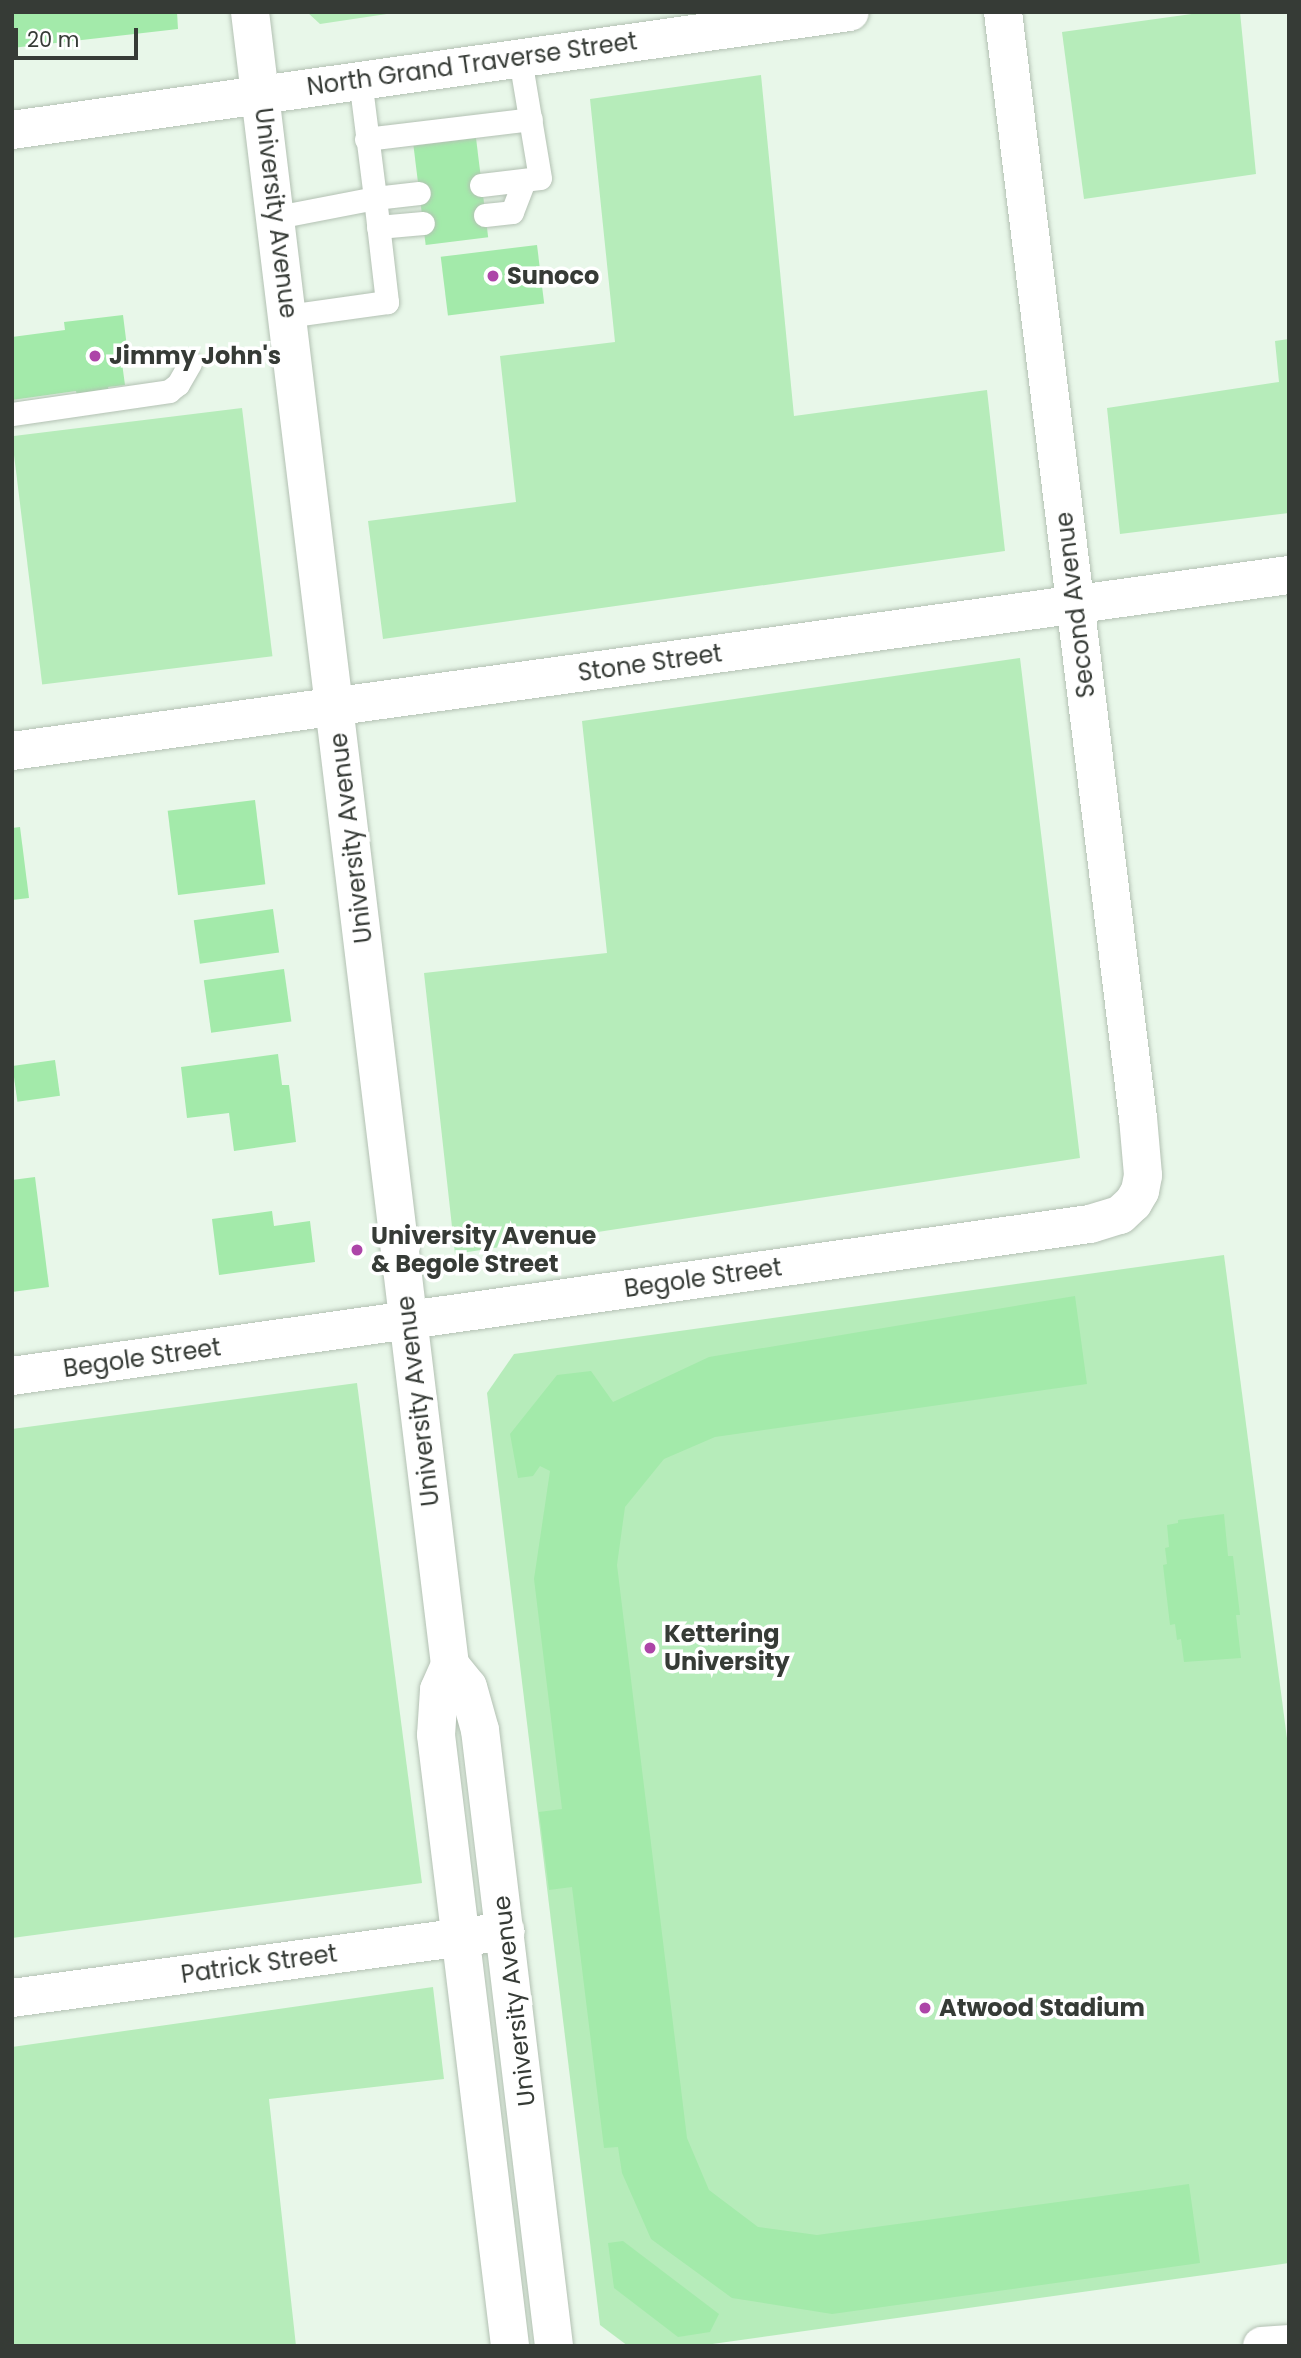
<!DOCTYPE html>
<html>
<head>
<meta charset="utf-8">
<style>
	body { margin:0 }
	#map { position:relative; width:1301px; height:2358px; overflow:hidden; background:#e8f7e9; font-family:Poppins,sans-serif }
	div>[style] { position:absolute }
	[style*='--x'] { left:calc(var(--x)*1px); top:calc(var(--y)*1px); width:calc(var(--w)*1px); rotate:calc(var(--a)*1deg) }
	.green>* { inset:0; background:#b6ecba; transform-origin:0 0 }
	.building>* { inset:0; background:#a3eaaa; transform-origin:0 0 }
	.roads { filter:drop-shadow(0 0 2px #b3c1b3) drop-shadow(0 0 2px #b3c1b3) }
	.lane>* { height:23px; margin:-11.5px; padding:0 11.5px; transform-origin:11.5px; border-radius:11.5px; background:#fff }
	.street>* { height:38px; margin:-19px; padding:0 19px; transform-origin:19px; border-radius:19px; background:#fff }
	.secondary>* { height:38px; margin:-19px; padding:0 19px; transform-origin:19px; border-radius:19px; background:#fff }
	.dots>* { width:19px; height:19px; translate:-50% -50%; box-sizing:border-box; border:4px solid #fff; border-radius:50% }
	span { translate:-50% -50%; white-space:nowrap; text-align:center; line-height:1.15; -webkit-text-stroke:7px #fff; paint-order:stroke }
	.street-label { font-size:24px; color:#363b36 }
	.poi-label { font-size:24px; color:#363b36; font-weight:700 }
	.left { translate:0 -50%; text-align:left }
	.frame { position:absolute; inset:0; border:14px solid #363b36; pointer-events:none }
	.scale { position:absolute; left:14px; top:28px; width:124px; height:32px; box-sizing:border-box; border:4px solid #363b36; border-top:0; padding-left:9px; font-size:21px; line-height:24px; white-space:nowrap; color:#363b36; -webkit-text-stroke:5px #fff; paint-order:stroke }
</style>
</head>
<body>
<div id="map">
	<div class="green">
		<div style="clip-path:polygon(307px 12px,400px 12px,320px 24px)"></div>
		<div style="clip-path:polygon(1206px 12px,1240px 12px,1256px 174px,1084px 199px,1062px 32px)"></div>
		<div style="clip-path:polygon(761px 75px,794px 416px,987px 390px,1005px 551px,383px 639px,368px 521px,516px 502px,500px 356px,615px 342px,590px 99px)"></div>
		<div style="clip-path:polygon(1289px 339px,1289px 513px,1120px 534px,1107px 408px,1279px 382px,1275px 341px)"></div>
		<div style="left:242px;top:408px;width:250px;height:232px;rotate:83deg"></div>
		<div style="clip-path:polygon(1020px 658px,1080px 1158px,455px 1254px,424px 973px,607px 953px,582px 721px)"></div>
		<div style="clip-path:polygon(1224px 1255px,1289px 1754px,1289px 2263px,698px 2346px,628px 2346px,600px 2325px,487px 1393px,514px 1354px)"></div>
		<div style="clip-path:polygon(357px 1383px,422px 1883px,12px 1938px,12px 1429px)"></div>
		<div style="clip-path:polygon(433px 1987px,444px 2079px,269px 2099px,296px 2346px,12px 2346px,12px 2047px)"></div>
	</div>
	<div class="building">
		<div style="clip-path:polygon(12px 12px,177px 12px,178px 29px,12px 48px)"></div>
		<div style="left:476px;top:138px;width:100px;height:63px;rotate:83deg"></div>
		<div style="left:537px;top:245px;width:59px;height:97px;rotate:83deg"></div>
		<div style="clip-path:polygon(123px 315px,129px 363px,122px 363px,125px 385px,108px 387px,110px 398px,78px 402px,76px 391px,12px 400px,12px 337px,65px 330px,64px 322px)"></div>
		<div style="left:255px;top:800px;width:85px;height:88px;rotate:83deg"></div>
		<div style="clip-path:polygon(20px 827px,29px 898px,12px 900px,12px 828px)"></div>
		<div style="left:273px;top:909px;width:44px;height:80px;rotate:82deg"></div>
		<div style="left:284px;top:969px;width:53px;height:81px;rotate:82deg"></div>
		<div style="clip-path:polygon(278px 1054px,282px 1085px,289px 1085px,296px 1142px,234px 1151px,229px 1113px,187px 1118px,181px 1067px)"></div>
		<div style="left:55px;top:1060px;width:36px;height:43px;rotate:82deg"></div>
		<div style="clip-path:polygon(35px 1177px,49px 1287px,12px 1292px,12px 1180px)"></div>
		<div style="clip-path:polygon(272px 1211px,274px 1226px,310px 1221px,315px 1262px,219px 1275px,212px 1219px)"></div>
		<div style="clip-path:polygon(1075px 1296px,1087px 1384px,715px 1437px,664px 1459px,625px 1507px,617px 1565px,687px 2138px,709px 2190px,758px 2227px,817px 2235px,1189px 2184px,1200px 2263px,832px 2314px,732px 2298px,651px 2239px,622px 2173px,618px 2147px,604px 2148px,572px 1887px,549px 1890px,539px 1812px,562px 1809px,534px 1579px,550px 1471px,540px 1466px,533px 1476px,518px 1478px,510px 1434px,557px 1375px,591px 1371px,613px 1402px,709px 1357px)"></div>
		<div style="clip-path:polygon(1224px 1514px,1228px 1556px,1233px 1556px,1240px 1615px,1236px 1615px,1241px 1658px,1184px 1662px,1181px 1639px,1177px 1640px,1175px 1624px,1170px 1625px,1163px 1565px,1167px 1564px,1165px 1548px,1169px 1547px,1167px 1525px,1178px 1523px,1178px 1520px)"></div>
		<div style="clip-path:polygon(623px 2241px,719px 2314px,710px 2332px,678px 2337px,614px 2288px,608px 2243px)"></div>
	</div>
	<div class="roads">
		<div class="lane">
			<div style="--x:360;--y:79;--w:120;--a:82.8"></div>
			<div style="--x:375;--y:198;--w:44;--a:-6.5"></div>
			<div style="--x:366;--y:139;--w:166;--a:-6.9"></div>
			<div style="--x:481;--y:185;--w:59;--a:-6.8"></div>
			<div style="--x:540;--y:178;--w:122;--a:-99.5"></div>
			<div style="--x:485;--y:215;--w:27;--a:-6"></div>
			<div style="--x:512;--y:212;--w:34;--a:-69"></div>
			<div style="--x:277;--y:217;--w:100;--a:-11"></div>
			<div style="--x:375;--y:198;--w:105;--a:83.4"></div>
			<div style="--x:387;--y:302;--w:100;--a:172"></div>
			<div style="--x:378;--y:227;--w:45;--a:-5.1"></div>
			<div style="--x:12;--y:414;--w:159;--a:-8.3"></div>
			<div style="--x:169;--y:391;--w:11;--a:-38"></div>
			<div style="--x:178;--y:384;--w:24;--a:-60"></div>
		</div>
		<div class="street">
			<div style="--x:12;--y:751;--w:1289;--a:-7.85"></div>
			<div style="--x:12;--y:1376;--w:1089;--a:-8.03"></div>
			<div style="--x:1090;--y:1224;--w:31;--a:-17"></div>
			<div style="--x:1120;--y:1215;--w:18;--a:-43"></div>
			<div style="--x:1133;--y:1203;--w:14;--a:-60"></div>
			<div style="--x:1140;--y:1191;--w:16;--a:-79"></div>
			<div style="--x:1143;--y:1175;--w:57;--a:-95"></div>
			<div style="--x:1138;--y:1118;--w:1114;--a:-96.96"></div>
			<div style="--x:12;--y:1998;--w:498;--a:-7.7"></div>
			<div style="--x:1262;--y:2346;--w:27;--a:-4"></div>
		</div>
		<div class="secondary">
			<div style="--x:250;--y:12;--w:1665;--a:83.1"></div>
			<div style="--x:450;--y:1665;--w:27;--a:114"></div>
			<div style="--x:439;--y:1690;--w:45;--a:93.8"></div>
			<div style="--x:436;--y:1735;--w:615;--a:83.09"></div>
			<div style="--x:12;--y:130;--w:846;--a:-8.02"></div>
			<div style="--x:450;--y:1665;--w:28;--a:51"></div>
			<div style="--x:468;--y:1687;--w:45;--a:74.4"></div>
			<div style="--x:480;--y:1730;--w:620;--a:83.15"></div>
		</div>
	</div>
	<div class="dots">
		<div style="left:493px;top:276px;background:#ad45a8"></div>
		<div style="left:95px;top:356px;background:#ad45a8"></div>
		<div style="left:357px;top:1250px;background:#ad45a8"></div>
		<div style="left:650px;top:1648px;background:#ad45a8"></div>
		<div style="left:925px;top:2008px;background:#ad45a8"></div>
	</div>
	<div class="street-label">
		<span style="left:472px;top:64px;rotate:-8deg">North Grand Traverse Street</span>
		<span style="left:276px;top:213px;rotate:83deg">University Avenue</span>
		<span style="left:1075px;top:605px;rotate:-97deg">Second Avenue</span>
		<span style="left:650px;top:663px;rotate:-8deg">Stone Street</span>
		<span style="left:351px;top:838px;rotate:-97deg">University Avenue</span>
		<span style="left:703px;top:1278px;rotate:-8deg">Begole Street</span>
		<span style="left:142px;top:1358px;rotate:-8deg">Begole Street</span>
		<span style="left:418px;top:1401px;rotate:-97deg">University Avenue</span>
		<span style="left:259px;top:1964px;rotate:-8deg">Patrick Street</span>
		<span style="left:514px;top:2001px;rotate:-97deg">University Avenue</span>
	</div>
	<div class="poi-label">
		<span class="left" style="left:507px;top:276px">Sunoco</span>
		<span class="left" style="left:109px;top:356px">Jimmy John's</span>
		<span class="left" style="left:371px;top:1250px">University Avenue<br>&amp; Begole Street</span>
		<span class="left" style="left:664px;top:1648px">Kettering<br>University</span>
		<span class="left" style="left:939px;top:2008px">Atwood Stadium</span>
	</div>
	<div class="frame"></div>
	<div class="scale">20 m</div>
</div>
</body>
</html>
